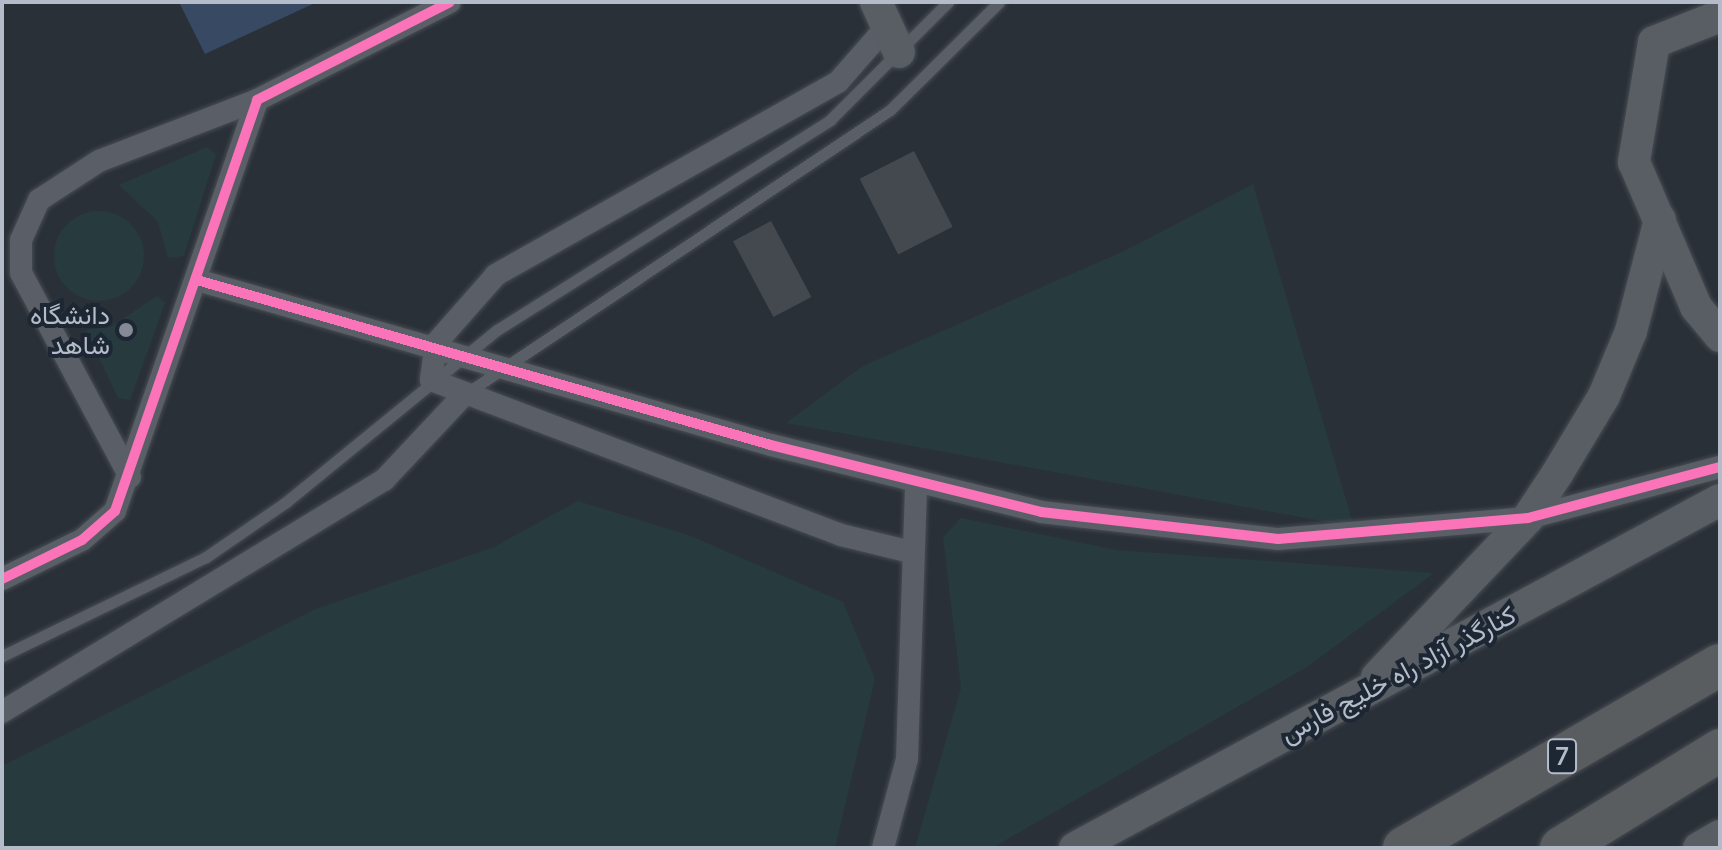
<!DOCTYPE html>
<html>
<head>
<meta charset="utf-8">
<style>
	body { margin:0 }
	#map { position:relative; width:1722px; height:850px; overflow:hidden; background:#2a3038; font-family:Lato,Vazirmatn,sans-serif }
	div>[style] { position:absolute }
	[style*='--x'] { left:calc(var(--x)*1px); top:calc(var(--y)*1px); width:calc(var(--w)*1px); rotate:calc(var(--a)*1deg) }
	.green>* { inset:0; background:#273a3e }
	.round { border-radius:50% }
	.water>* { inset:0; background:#384963 }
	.building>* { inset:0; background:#444950; transform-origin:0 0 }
	.roads { filter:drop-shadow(0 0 2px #484c53) drop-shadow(0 0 2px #484c53) }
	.lane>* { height:11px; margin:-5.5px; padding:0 5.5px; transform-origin:5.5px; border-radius:5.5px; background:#5a5e66 }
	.street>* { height:22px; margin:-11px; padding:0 11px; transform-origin:11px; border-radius:11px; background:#5a5e66 }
	.secondary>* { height:32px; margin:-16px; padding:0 16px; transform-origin:16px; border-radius:16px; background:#595d64 }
	.highway>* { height:42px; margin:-21px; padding:0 21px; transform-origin:21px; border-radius:21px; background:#5a5d60 }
	.cycleway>* { height:10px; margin:-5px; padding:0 5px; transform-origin:5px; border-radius:5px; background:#fb73b8 }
	.dots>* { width:22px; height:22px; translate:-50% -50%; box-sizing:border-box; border:4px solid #1d2633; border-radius:50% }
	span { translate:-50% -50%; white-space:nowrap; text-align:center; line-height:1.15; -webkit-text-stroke:8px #1d2633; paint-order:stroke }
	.shield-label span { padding:2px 6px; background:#1d2633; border:2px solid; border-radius:6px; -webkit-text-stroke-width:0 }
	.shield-label { font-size:24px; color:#b4bcc9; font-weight:700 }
	.poi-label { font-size:26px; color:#b4bcc9 }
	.right { translate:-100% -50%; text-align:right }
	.street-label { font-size:26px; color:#b4bcc9 }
	.frame { position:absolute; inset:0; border:4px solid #b4bcc9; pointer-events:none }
</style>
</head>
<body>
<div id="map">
	<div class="green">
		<div style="clip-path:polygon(207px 147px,216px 154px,184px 256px,168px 258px,158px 222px,119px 185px)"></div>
		<div style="clip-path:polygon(1253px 184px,1354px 527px,786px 423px,863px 366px,1126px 250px)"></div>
		<div class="round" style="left:54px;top:211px;width:90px;height:90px"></div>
		<div style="clip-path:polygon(157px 296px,165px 303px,130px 400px,118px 398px,86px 330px,112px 326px)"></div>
		<div style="clip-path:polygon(578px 501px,691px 536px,843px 602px,875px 679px,835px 848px,2px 848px,2px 766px,316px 609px,494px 547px)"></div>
		<div style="clip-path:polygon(961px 518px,1117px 550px,1434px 573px,1307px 667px,992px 848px,915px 848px,961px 688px,943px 537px)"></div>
	</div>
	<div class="water">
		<div style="clip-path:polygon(179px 2px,317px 2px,205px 54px)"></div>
	</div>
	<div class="building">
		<div style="left:914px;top:151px;width:85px;height:61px;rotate:63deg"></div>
		<div style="left:771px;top:221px;width:86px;height:43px;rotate:62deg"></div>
	</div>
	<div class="roads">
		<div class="lane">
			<div style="--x:465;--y:394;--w:511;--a:-33.75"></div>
			<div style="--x:890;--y:110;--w:153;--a:-44.7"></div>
			<div style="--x:2;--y:656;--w:227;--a:-25.9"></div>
			<div style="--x:206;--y:557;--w:97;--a:-34.5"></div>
			<div style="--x:286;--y:502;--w:272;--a:-39.2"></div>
			<div style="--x:497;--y:330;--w:394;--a:-32.2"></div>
			<div style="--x:830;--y:120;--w:167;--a:-45"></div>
		</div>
		<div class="street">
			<div style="--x:887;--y:26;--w:74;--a:131.2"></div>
			<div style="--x:838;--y:82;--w:393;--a:150.6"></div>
			<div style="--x:496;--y:275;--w:91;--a:131.4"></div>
			<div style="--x:436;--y:343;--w:37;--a:98"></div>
			<div style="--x:431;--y:380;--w:438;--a:20.7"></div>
			<div style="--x:841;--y:535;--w:72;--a:13.7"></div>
			<div style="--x:197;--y:280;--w:597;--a:16.04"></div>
			<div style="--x:771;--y:445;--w:278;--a:13.9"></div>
			<div style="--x:1041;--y:512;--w:239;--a:6.5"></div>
			<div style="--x:1278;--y:539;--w:251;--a:-4.8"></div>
			<div style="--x:1528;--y:518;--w:199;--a:-14.9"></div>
			<div style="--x:130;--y:477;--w:231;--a:-118.1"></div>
			<div style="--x:21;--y:273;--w:33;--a:-90"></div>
			<div style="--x:21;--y:240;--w:44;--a:-65.8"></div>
			<div style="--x:39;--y:200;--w:72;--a:-33"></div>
			<div style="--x:99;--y:161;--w:169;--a:-21.1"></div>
			<div style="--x:2;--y:579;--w:89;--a:-26"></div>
			<div style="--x:82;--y:540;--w:44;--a:-41.3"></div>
			<div style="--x:115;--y:511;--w:435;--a:-70.9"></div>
			<div style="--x:257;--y:100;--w:216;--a:-26.9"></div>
			<div style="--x:2;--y:712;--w:447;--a:-31.3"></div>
			<div style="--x:384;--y:480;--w:114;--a:-46.8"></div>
			<div style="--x:883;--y:848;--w:92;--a:-74.9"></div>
			<div style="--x:907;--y:759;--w:275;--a:-88.1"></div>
		</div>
		<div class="secondary">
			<div style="--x:876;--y:2;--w:55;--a:65.3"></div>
			<div style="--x:1720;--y:16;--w:71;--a:158.5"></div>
			<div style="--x:1654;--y:42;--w:122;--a:99.5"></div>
			<div style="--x:1634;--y:162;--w:158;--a:66.8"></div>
			<div style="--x:1696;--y:307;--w:38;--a:50"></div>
			<div style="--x:1377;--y:677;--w:219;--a:-46.5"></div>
			<div style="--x:1528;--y:518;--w:53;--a:-56.6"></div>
			<div style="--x:1557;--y:474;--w:91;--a:-58.9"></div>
			<div style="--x:1604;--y:396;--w:70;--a:-67.4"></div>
			<div style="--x:1631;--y:331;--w:115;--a:-75.4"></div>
			<div style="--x:1075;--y:848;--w:733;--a:-28.35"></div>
			<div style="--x:1699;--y:848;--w:24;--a:-30"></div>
		</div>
		<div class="highway">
			<div style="--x:1404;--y:848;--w:365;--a:-30.1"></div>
			<div style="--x:1561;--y:848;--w:187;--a:-31.6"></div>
		</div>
	</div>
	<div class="cycleway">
		<div style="--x:197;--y:280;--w:597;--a:16.04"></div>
		<div style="--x:771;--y:445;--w:278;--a:13.9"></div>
		<div style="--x:1041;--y:512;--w:239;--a:6.5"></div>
		<div style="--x:1278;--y:539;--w:251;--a:-4.8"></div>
		<div style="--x:1528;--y:518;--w:199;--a:-14.9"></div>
		<div style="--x:2;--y:579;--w:89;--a:-26"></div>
		<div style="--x:82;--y:540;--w:44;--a:-41.3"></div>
		<div style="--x:115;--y:511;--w:435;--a:-70.9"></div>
		<div style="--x:257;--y:100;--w:216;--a:-26.9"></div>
	</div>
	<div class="dots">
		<div style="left:126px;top:330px;background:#848b96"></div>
	</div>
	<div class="shield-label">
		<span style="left:1562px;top:756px">7</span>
	</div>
	<div class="poi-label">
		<span class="right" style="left:110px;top:330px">دانشگاه<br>شاهد</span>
	</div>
	<div class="street-label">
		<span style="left:1398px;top:674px;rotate:-28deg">کنارگذر آزاد راه خلیج فارس</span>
	</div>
	<div class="frame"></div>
</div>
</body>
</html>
